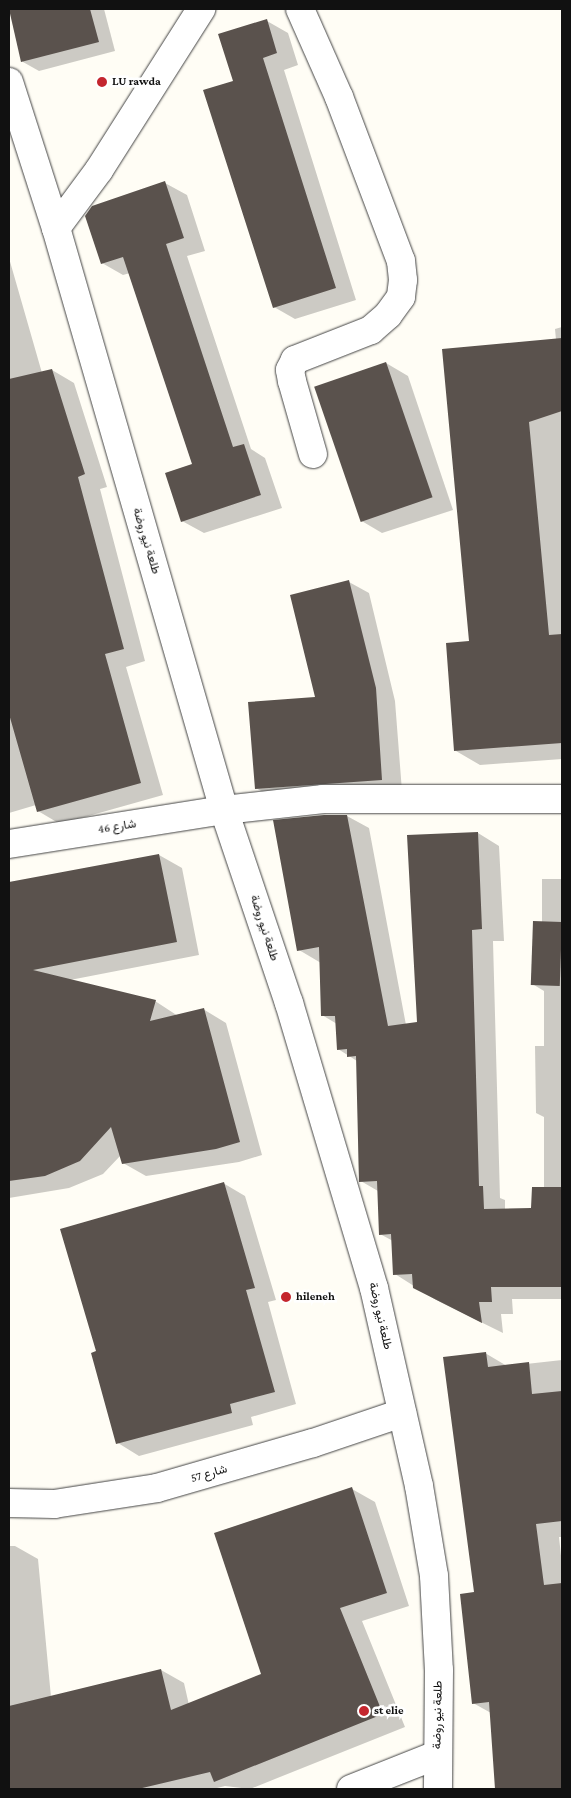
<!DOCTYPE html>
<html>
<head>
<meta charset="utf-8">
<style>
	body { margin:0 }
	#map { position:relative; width:571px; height:1798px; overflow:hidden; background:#fffdf5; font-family:"Crimson Pro",Vazirmatn,serif }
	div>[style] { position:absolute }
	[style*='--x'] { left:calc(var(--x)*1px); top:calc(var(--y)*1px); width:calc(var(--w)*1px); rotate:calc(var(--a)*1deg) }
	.shadow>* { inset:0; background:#0003 }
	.building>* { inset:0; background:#5a524d; transform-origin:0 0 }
	.roads { filter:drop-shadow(0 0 1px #444) drop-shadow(0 0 1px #444) }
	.minor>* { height:28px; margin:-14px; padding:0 14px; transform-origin:14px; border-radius:14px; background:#fff }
	.dots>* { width:14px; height:14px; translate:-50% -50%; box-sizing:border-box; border:2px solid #fff; border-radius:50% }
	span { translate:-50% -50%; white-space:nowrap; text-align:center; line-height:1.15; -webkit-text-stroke:5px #fff; paint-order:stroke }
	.poi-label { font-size:12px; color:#111; font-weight:700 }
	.left { translate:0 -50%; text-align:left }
	.street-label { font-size:12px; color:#111 }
	.frame { position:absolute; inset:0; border:10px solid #111; pointer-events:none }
</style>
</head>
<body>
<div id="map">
	<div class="shadow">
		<div style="clip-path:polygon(9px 9px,104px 9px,115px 51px,39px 71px,23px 62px)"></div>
		<div style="clip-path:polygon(267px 21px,288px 33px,298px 65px,284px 70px,356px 300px,295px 319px,274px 307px,235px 81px)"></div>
		<div style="clip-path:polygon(165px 183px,187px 195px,205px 251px,187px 256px,251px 449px,265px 458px,282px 508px,204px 533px,182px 521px,193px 465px,130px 273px,123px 275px,102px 263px)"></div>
		<div style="clip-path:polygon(9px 258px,42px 373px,52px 370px,74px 383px,107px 487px,100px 489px,145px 661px,126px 667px,163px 795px,60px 824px,38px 811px,36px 805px,9px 813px)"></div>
		<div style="clip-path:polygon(562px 327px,562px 759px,480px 765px,456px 751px,470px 642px,444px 350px,556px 340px,555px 329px)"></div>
		<div style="clip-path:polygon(386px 363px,408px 376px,453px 510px,382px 533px,360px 520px)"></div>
		<div style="clip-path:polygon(349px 582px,369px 593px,395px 701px,402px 791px,276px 800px,256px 788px,316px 698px)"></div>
		<div style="clip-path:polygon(347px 816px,369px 828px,406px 1025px,418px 1023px,478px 833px,499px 846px,504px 941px,493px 941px,500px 1198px,505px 1200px,505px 1210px,533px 1210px,544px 1188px,544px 1117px,536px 1113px,535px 1046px,544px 1046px,544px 991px,534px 985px,542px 923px,542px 879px,562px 879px,562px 1299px,512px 1299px,513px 1314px,501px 1314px,503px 1333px,436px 1300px,395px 1274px,393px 1241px,380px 1234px,378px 1191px,359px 1180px,357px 1061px,338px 1049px,337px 1024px,322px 1015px,321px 963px,299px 950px)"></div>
		<div style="clip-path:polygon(159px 855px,182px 868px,199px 955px,70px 980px,155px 1001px,178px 1016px,203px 1009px,226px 1023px,262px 1155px,239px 1162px,146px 1176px,123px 1163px,121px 1155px,103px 1174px,69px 1188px,9px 1198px,9px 884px)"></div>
		<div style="clip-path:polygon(223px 1183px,245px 1196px,276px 1300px,268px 1302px,296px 1404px,251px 1417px,253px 1425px,139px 1456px,118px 1443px,98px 1352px)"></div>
		<div style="clip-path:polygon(485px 1353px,507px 1366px,562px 1360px,562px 1537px,559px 1537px,562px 1565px,562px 1789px,496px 1789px,491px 1713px,473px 1703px)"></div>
		<div style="clip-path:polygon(352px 1489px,375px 1502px,409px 1606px,362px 1621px,405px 1727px,250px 1789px,225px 1786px,213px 1789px,9px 1789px,9px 1546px,15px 1546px,38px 1559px,51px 1697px,161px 1670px,184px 1683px,189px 1705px,263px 1675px)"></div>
	</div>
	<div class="building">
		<div style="clip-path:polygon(9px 9px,90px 9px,99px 42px,21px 62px)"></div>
		<div style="clip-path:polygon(267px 19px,277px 53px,263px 58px,336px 288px,273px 308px,203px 90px,233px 81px,218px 34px)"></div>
		<div style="clip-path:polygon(165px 181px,184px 238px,166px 244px,233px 447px,244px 444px,261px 495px,181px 522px,165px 473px,192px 464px,123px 257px,101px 264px,85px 216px,92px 206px)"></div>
		<div style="clip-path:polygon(562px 338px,562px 411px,529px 422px,549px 635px,562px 634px,562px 743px,454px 751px,446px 643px,469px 641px,442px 349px)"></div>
		<div style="left:386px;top:362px;width:143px;height:76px;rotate:71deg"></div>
		<div style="clip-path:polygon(52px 369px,85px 474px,78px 477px,124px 649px,105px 654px,141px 783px,37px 812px,9px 714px,9px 379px)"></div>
		<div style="clip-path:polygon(349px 580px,376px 688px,382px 780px,255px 789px,248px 702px,315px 697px,290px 595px)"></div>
		<div style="clip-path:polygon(324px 815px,347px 815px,388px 1026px,417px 1022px,407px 835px,478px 832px,482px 929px,472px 930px,479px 1186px,483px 1186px,484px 1209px,531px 1208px,532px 1187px,562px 1187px,562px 1287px,491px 1287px,492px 1302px,479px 1302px,482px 1323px,413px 1288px,412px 1274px,393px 1275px,391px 1234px,379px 1235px,377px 1181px,359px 1182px,356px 1056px,347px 1057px,347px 1049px,337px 1050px,335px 1016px,321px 1016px,319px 947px,297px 951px,273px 820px)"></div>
		<div style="clip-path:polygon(159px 854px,177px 942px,33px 970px,156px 1000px,150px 1021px,204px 1008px,240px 1142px,216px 1149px,122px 1164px,111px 1127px,80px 1161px,45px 1176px,9px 1181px,9px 882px)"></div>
		<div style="left:533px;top:921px;width:29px;height:64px;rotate:2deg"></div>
		<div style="clip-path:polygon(224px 1182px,255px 1288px,246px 1290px,275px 1392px,230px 1404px,232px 1413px,116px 1444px,91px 1353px,96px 1351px,60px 1229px)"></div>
		<div style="clip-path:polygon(486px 1352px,488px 1367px,529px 1362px,532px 1394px,562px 1391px,562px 1521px,536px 1524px,544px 1585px,562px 1583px,562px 1789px,495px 1789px,489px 1702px,472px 1704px,460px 1594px,474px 1592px,443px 1357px)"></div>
		<div style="clip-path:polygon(352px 1487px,387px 1593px,340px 1608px,383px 1714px,214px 1782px,210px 1772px,138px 1789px,9px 1789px,9px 1706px,161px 1669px,171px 1710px,261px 1674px,214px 1533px)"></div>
	</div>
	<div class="roads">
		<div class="minor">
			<div style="--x:300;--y:9;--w:96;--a:66.1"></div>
			<div style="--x:339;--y:97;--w:175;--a:69.3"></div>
			<div style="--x:401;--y:261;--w:19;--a:84"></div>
			<div style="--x:403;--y:280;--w:17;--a:97"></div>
			<div style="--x:401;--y:297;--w:22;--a:126"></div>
			<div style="--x:388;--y:315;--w:23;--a:139"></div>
			<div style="--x:371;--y:330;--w:82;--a:158.5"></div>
			<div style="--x:295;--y:360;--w:11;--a:117"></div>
			<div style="--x:290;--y:370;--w:11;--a:80"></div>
			<div style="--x:292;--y:381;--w:76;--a:74"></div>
			<div style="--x:9;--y:82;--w:153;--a:72.2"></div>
			<div style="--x:56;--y:228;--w:606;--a:73.9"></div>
			<div style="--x:224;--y:810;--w:204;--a:71.4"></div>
			<div style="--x:289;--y:1003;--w:297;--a:73.4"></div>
			<div style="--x:374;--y:1288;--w:203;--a:77.2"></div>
			<div style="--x:419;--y:1486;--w:91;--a:80.5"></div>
			<div style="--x:434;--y:1576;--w:94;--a:87"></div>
			<div style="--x:439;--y:1670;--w:119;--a:90.5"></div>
			<div style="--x:56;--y:228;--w:72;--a:-53.4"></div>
			<div style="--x:99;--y:170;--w:191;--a:-57.6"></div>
			<div style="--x:9;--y:844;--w:218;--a:-9"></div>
			<div style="--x:224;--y:810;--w:100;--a:-6.3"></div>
			<div style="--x:323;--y:799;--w:239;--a:0"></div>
			<div style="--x:9;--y:1503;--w:45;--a:1.3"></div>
			<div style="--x:54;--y:1504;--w:104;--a:-8.8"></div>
			<div style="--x:157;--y:1488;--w:162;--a:-16.1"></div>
			<div style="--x:313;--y:1443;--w:94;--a:-18.6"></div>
			<div style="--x:351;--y:1789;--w:92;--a:-21.6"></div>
		</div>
	</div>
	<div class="dots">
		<div style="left:102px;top:82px;background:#c4262e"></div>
		<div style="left:286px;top:1297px;background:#c4262e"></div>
		<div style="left:364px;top:1711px;background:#c4262e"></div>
	</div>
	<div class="poi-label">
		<span class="left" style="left:112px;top:82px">LU rawda</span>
		<span class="left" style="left:296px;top:1297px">hileneh</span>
		<span class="left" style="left:374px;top:1711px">st elie</span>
	</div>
	<div class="street-label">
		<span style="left:146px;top:541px;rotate:73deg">طلعة نيو روضة</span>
		<span style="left:117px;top:827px;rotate:-9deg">شارع 46</span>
		<span style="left:264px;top:928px;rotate:72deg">طلعة نيو روضة</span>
		<span style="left:380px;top:1316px;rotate:77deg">طلعة نيو روضة</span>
		<span style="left:209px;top:1474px;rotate:-16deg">شارع 57</span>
		<span style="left:438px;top:1715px;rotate:-89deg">طلعة نيو روضة</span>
	</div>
	<div class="frame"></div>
</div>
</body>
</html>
